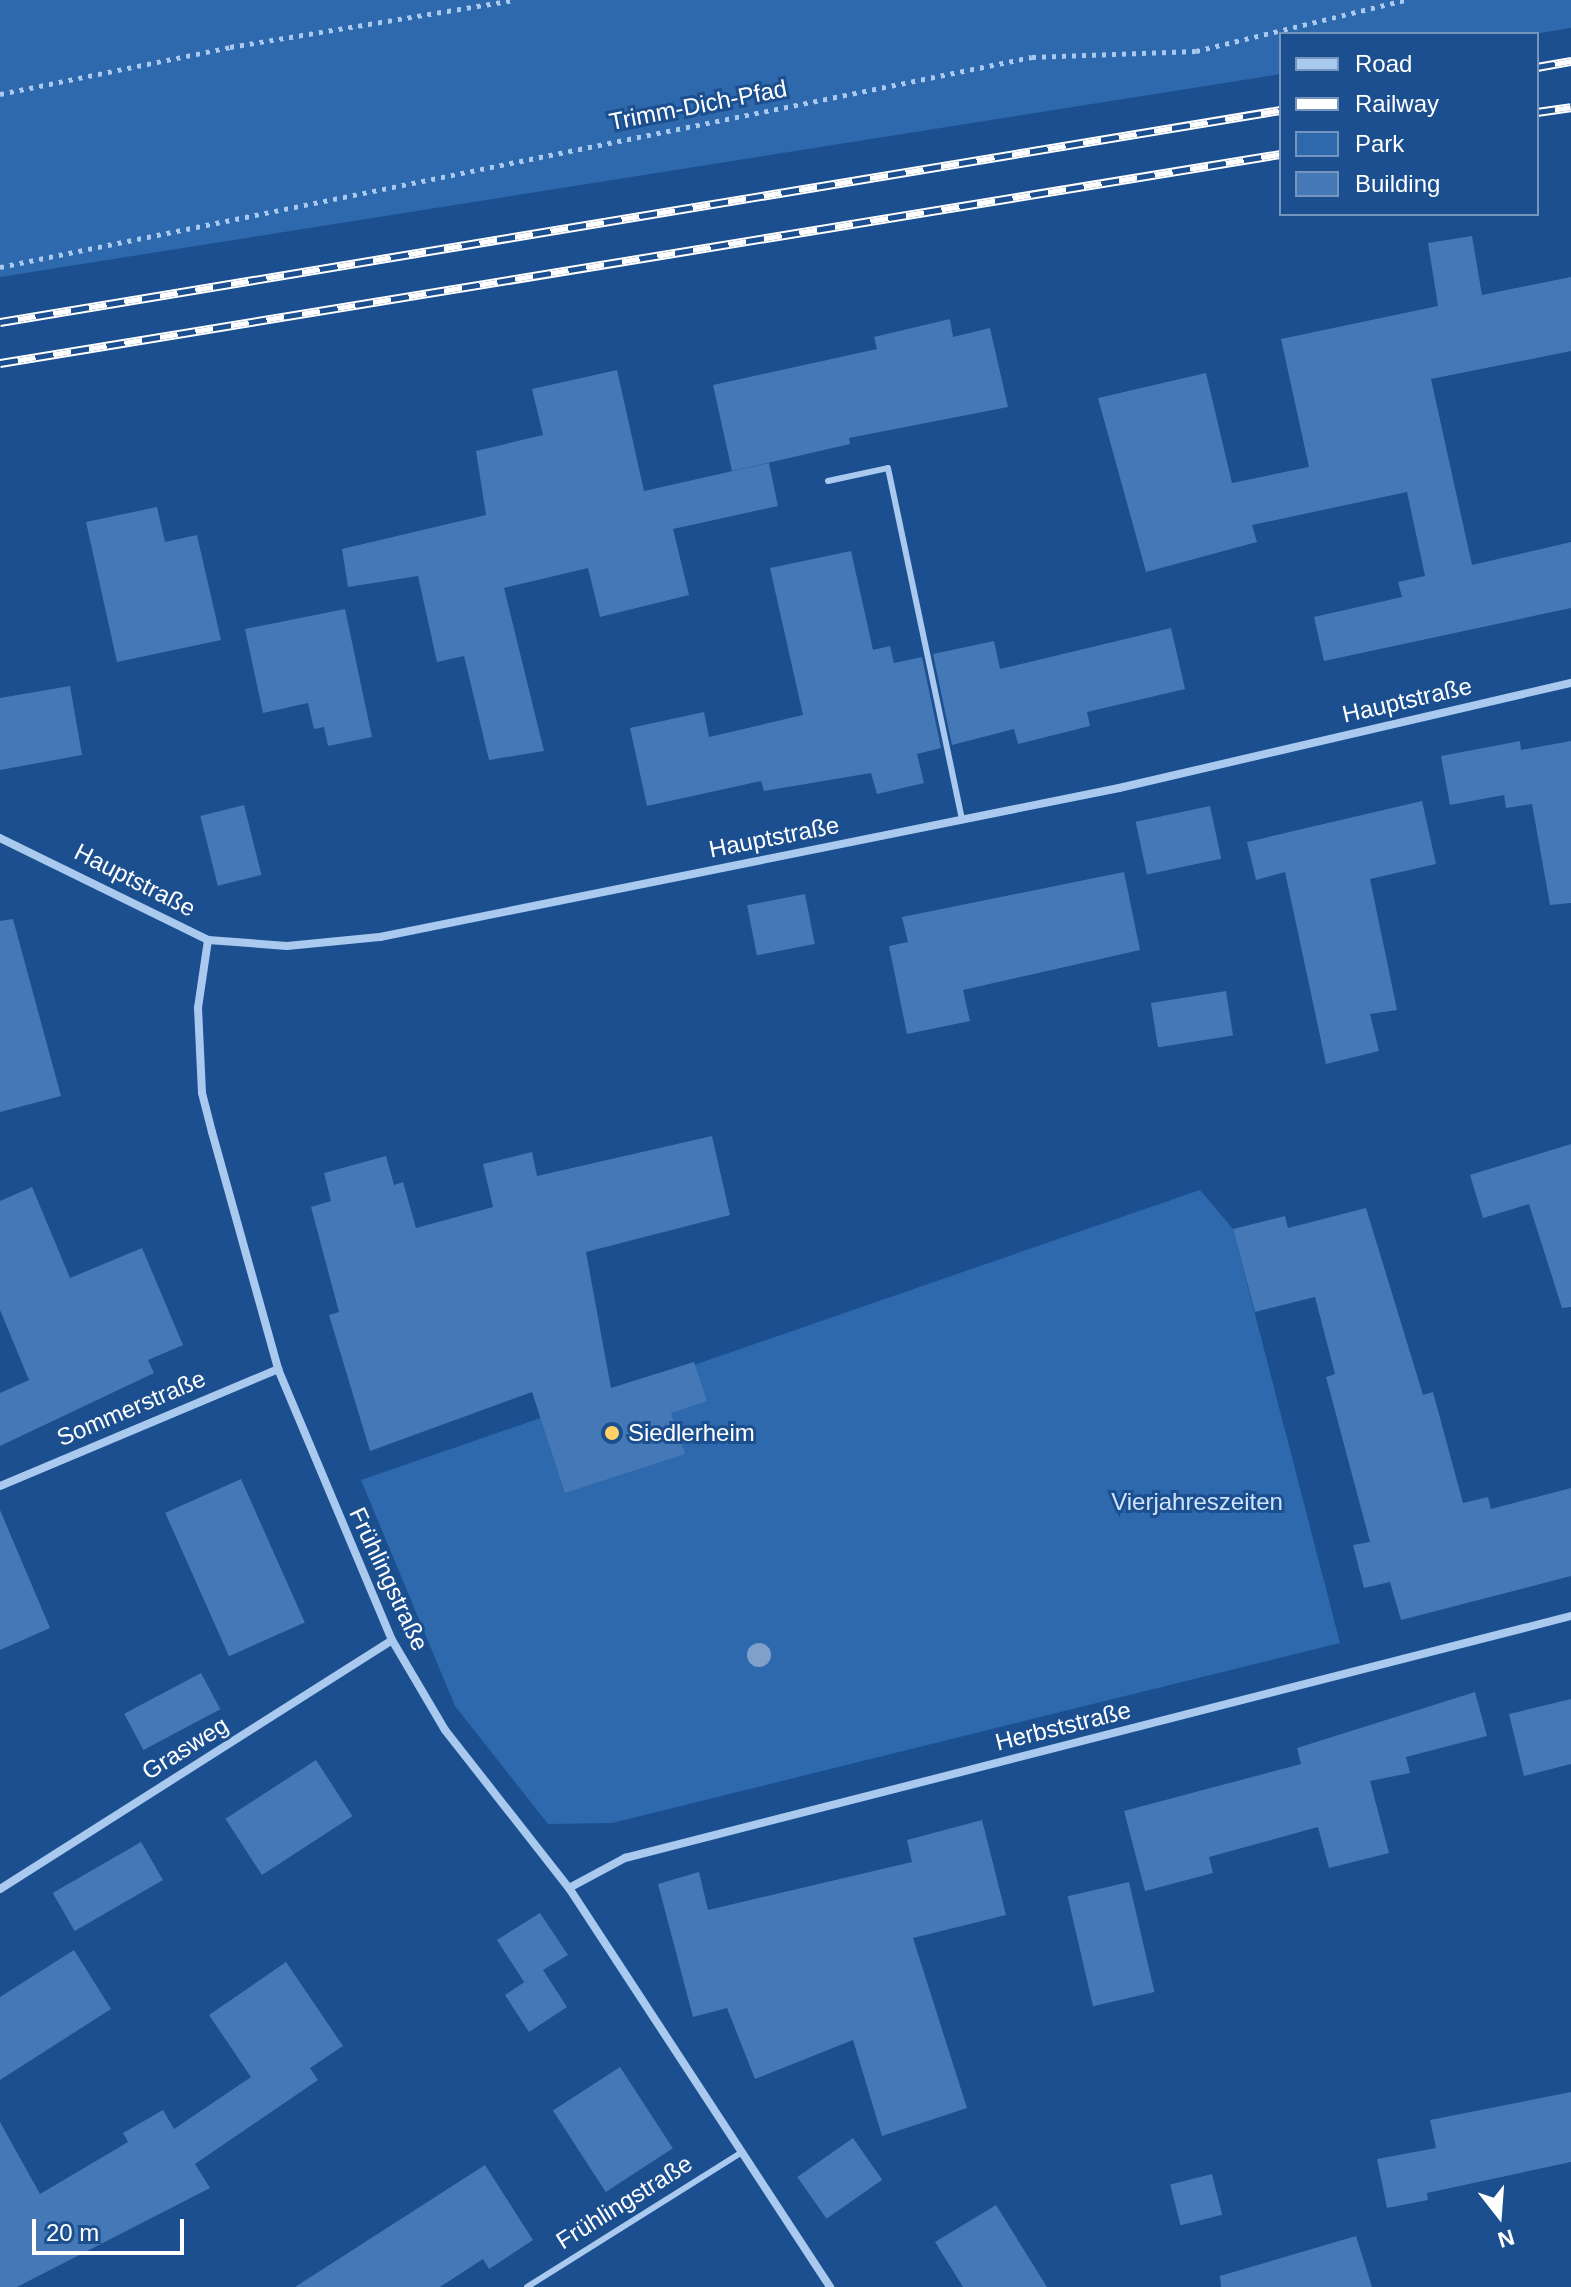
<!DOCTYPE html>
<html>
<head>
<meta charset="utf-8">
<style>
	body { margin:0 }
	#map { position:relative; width:1571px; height:2287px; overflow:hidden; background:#1b4f8f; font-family:Arial,sans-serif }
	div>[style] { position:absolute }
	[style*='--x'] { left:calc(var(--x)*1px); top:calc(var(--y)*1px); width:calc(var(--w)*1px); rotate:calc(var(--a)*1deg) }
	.green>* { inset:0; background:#2e69ad }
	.building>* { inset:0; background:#4478b7; transform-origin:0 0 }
	.path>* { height:5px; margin-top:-2.5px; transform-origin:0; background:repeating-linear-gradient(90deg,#a9c9ee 0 4px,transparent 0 10px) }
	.service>* { height:6px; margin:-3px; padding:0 3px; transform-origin:3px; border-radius:3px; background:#a9c9ee }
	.minor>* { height:8px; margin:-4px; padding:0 4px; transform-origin:4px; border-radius:4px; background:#a9c9ee }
	.rail>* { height:9px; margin-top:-4.5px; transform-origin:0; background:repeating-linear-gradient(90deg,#1b4f8f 0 18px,#fff 0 36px); box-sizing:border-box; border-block:2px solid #fff }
	.trees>* { width:24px; height:24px; margin:-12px; border-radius:50%; background:#7ea0ca }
	.dots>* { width:22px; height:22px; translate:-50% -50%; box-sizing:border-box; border:4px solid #1b4f8f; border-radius:50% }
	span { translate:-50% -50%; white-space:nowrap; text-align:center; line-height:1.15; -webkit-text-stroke:6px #1b4f8f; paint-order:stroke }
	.street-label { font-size:24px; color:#fff }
	.poi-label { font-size:24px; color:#fff }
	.left { translate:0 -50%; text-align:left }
	.park-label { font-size:24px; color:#cfe3fa }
	.legend { position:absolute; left:1279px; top:32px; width:260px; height:184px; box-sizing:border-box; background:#1b4f8f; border:2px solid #7695bc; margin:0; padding:10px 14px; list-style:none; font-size:24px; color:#fff }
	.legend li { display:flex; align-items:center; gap:16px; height:40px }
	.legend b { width:40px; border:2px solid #7695bc }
	.north { position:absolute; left:1459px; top:2175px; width:80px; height:80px; -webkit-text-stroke:6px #1b4f8f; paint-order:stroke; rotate:163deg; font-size:22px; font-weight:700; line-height:32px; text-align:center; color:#fff }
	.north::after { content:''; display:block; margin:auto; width:28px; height:36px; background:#fff; clip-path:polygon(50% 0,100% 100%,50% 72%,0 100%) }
	.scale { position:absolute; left:32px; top:2219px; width:152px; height:36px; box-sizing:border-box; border:4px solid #fff; border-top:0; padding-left:10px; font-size:24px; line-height:28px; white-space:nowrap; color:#fff; -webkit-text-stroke:6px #1b4f8f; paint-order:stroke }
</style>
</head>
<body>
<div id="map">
	<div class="green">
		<div style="clip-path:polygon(0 0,1571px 0,1571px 28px,1534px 34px,1281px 34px,1281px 74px,0 277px)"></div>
		<div style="clip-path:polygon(1200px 1190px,1233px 1229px,1340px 1643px,612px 1823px,548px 1824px,455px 1706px,361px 1480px)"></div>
	</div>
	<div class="building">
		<div style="clip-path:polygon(1472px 236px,1482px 295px,1571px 277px,1571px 351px,1431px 379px,1472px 565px,1571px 542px,1571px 608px,1324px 661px,1314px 617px,1402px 597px,1398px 582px,1425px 576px,1407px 492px,1252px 525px,1257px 542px,1146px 572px,1098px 398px,1206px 373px,1232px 483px,1309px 467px,1281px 339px,1438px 306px,1428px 243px)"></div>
		<div style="clip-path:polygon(950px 319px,953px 337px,990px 328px,1008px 407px,849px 438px,850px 444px,732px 471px,713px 385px,877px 349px,874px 337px)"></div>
		<div style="clip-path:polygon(617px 370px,644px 491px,769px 463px,778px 506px,673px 529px,689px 595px,600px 617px,588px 568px,504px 588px,544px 751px,489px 760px,464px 656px,437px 662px,418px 576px,348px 587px,342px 549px,486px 515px,476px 451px,543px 435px,532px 389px)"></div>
		<div style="clip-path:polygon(157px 507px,165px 542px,197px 535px,221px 640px,117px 662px,86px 522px)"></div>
		<div style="clip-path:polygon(851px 551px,873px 650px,890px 646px,894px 663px,922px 657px,941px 748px,917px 754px,924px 783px,877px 794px,871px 773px,764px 791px,761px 781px,647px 806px,630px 728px,704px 712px,709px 737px,803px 715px,770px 568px)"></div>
		<div style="clip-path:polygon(345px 609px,372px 737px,328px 746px,324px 727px,314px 729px,308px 703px,263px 713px,245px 629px)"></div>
		<div style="clip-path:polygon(1171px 628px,1185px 689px,1087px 712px,1090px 726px,1018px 744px,1014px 729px,952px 745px,933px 654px,994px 641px,1000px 669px)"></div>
		<div style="clip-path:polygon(70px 686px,82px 755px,0 770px,0 698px)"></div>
		<div style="clip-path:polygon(1520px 741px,1521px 750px,1571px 741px,1571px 903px,1550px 905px,1532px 804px,1506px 808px,1504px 795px,1450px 805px,1441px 756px)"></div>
		<div style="clip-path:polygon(1422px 801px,1436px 864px,1370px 879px,1397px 1010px,1370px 1014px,1379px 1051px,1326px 1064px,1285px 872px,1256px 880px,1247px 842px)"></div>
		<div style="left:244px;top:805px;width:72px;height:45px;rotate:76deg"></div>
		<div style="left:1210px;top:806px;width:54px;height:76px;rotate:78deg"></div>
		<div style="clip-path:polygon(1124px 872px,1140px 950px,963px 990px,970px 1021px,907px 1034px,889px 946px,908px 942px,902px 917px)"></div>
		<div style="left:805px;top:894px;width:51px;height:59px;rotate:79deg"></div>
		<div style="clip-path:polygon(13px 919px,61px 1096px,0 1112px,0 921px)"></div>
		<div style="left:1226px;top:991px;width:45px;height:76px;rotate:81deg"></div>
		<div style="clip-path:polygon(712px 1136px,730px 1215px,586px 1252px,611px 1388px,694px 1362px,707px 1401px,671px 1413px,685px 1454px,565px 1493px,532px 1392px,370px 1451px,329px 1315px,339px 1312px,311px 1207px,331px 1201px,324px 1173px,386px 1156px,394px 1185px,403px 1182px,416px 1228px,493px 1207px,483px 1164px,532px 1152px,537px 1176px)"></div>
		<div style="clip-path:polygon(1571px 1144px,1571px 1307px,1562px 1308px,1529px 1204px,1483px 1218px,1470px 1175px)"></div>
		<div style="clip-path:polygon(32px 1187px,70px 1278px,142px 1248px,183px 1345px,148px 1360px,154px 1373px,0 1446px,0 1393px,29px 1380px,0 1310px,0 1201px)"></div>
		<div style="clip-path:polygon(1366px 1208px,1423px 1395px,1433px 1392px,1463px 1503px,1488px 1497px,1491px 1509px,1571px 1488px,1571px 1576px,1401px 1620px,1390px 1582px,1364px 1588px,1353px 1545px,1370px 1542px,1326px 1377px,1335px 1374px,1315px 1297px,1255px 1312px,1233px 1229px,1285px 1216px,1288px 1228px)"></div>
		<div style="left:241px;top:1479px;width:157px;height:83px;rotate:66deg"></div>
		<div style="clip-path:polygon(0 1510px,50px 1628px,0 1650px)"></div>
		<div style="left:201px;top:1673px;width:41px;height:87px;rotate:62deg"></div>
		<div style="clip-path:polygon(1475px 1692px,1487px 1736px,1406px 1757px,1410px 1773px,1370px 1781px,1389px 1853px,1329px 1868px,1318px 1827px,1209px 1857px,1213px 1873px,1145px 1891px,1124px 1811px,1301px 1764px,1297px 1748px)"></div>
		<div style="clip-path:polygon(1571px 1699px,1571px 1764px,1524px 1776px,1509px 1714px)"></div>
		<div style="left:316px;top:1760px;width:67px;height:108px;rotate:57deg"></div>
		<div style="clip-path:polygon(982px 1820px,1006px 1915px,913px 1938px,967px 2108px,882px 2136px,853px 2040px,755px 2079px,727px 2008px,693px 2017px,658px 1884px,699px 1872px,708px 1910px,912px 1862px,907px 1840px)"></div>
		<div style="left:141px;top:1842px;width:44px;height:102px;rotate:60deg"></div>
		<div style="left:1129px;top:1882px;width:113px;height:63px;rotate:77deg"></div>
		<div style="clip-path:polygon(540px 1913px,568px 1955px,543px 1970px,567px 2007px,529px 2032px,505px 1995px,532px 1977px,524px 1982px,497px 1940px)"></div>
		<div style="clip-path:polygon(74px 1950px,111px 2009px,0 2080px,0 1997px)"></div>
		<div style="clip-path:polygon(286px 1962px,343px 2046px,310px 2068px,318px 2080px,195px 2164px,210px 2188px,17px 2287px,0 2287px,0 2122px,40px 2194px,128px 2142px,123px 2133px,163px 2110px,174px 2129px,251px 2077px,209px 2015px)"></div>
		<div style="left:620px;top:2067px;width:97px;height:80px;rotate:57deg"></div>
		<div style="clip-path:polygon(1571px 2092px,1571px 2162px,1427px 2193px,1428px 2200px,1387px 2208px,1377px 2159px,1436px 2148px,1430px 2120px)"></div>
		<div style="left:853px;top:2138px;width:51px;height:68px;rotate:55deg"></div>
		<div style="clip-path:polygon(485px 2165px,533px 2240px,489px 2269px,483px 2259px,440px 2287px,295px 2287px)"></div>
		<div style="left:1212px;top:2174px;width:42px;height:43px;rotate:76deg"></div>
		<div style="clip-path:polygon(996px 2205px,1047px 2287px,963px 2287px,935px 2242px)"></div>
		<div style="clip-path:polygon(1356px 2236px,1372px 2287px,1221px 2287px,1220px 2276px)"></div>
	</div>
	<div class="path">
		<div style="--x:0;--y:94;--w:235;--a:-11.5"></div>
		<div style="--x:230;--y:47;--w:287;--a:-9.4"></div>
		<div style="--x:0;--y:267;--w:1053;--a:-11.5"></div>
		<div style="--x:1032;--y:57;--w:164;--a:-2.1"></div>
		<div style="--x:1196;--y:51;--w:215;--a:-13.7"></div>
	</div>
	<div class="service">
		<div style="--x:828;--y:481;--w:61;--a:-12.2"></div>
		<div style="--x:888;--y:468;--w:360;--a:78.1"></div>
		<div style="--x:527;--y:2287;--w:254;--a:-32.1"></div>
	</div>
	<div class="minor">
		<div style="--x:0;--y:838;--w:232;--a:26.1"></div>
		<div style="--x:208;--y:940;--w:79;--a:4.3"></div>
		<div style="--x:287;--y:946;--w:93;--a:-5.5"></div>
		<div style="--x:380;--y:937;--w:754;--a:-11.4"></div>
		<div style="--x:1119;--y:788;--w:464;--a:-13.1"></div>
		<div style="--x:208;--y:940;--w:69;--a:98.4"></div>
		<div style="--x:198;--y:1008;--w:85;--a:87.3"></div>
		<div style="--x:202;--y:1093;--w:40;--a:75.6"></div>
		<div style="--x:212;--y:1132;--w:246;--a:74.4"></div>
		<div style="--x:278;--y:1369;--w:294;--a:67.2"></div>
		<div style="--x:392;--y:1640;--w:104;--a:59.5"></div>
		<div style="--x:445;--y:1730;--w:201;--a:51.9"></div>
		<div style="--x:569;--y:1888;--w:477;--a:56.8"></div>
		<div style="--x:0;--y:1486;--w:302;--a:-22.8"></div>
		<div style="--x:569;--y:1888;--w:64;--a:-28.2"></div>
		<div style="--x:625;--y:1858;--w:976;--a:-14.35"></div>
		<div style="--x:0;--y:1889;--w:464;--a:-32.4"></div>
	</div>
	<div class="rail">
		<div style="--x:1537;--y:67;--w:35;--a:-10"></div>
		<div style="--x:1537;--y:112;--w:34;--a:-8"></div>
		<div style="--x:0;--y:322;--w:1298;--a:-9.4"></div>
		<div style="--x:0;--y:363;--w:1298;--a:-9.27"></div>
	</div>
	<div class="trees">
		<div style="left:759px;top:1655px"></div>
	</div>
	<div class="dots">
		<div style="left:612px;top:1433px;background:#ffd166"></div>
	</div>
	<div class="street-label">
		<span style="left:698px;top:105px;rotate:-11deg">Trimm-Dich-Pfad</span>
		<span style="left:1407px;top:700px;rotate:-13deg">Hauptstraße</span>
		<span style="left:774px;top:837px;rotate:-11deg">Hauptstraße</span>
		<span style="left:135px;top:880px;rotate:27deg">Hauptstraße</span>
		<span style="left:131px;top:1408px;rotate:-23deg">Sommerstraße</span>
		<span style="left:389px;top:1579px;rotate:65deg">Frühlingstraße</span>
		<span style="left:1063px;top:1726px;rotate:-14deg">Herbststraße</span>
		<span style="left:185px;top:1748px;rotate:-32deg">Grasweg</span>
		<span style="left:624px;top:2202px;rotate:-32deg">Frühlingstraße</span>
	</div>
	<div class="poi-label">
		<span class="left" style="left:628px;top:1433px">Siedlerheim</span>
	</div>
	<div class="park-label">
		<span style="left:1197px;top:1502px">Vierjahreszeiten</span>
	</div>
	<ul class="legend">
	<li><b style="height:10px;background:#a9c9ee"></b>Road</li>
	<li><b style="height:10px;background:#fff"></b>Railway</li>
	<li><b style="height:22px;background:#2e69ad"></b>Park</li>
	<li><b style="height:22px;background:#4478b7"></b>Building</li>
	</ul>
	<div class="north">N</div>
	<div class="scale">20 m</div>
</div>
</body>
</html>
